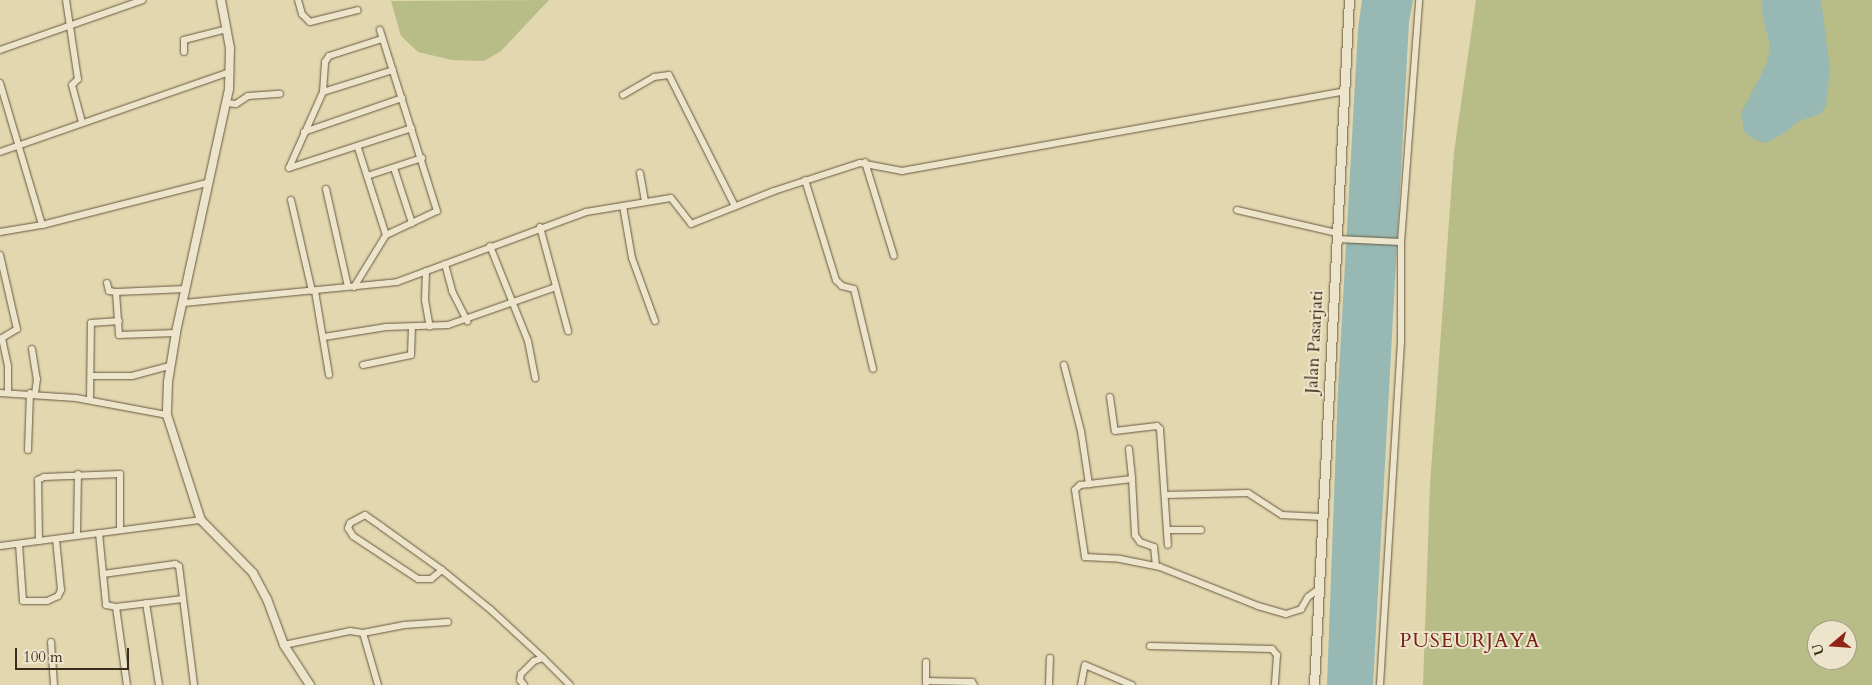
<!DOCTYPE html>
<html>
<head>
<meta charset="utf-8">
<style>
	body { margin:0 }
	#map { position:relative; width:1872px; height:685px; overflow:hidden; background:#e3d7af; font-family:Cardo,serif }
	div>[style] { position:absolute }
	[style*='--x'] { left:calc(var(--x)*1px); top:calc(var(--y)*1px); width:calc(var(--w)*1px); rotate:calc(var(--a)*1deg) }
	.green>* { inset:0; background:#b8bd88 }
	.water>* { inset:0; background:#97b8b3 }
	.roads { filter:drop-shadow(0 0 1px #665840) drop-shadow(0 0 1px #665840) }
	.minor>* { height:6px; margin:-3px; padding:0 3px; transform-origin:3px; border-radius:3px; background:#ede5cb }
	.tertiary>* { height:8px; margin:-4px; padding:0 4px; transform-origin:4px; border-radius:4px; background:#ede5cb }
	.secondary>* { height:9px; margin:-4.5px; padding:0 4.5px; transform-origin:4.5px; border-radius:4.5px; background:#ede5cb }
	span { translate:-50% -50%; white-space:nowrap; text-align:center; line-height:1.15; -webkit-text-stroke:4px #ede5cb; paint-order:stroke }
	.street-label { font-size:18px; color:#3c2d1b }
	.quarter-label { font-size:20px; color:#7a1f14; letter-spacing:1px }
	.north { position:absolute; left:1807px; top:620px; width:50px; height:50px; box-sizing:border-box; background:#ede5cb; border:1px solid #a69b85; border-radius:50%; rotate:252deg; font-size:14px; font-weight:700; line-height:20px; text-align:center; color:#3c2d1b }
	.north::after { content:''; display:block; margin:auto; width:18px; height:22px; background:#8f2418; clip-path:polygon(50% 0,100% 100%,50% 72%,0 100%) }
	.scale { position:absolute; left:15px; top:648px; width:114px; height:22px; box-sizing:border-box; border:2px solid #3c2d1b; border-top:0; padding-left:6px; font-size:15px; line-height:18px; white-space:nowrap; color:#3c2d1b; -webkit-text-stroke:4px #ede5cb; paint-order:stroke }
</style>
</head>
<body>
<div id="map">
	<div class="green">
		<div style="clip-path:polygon(549px 0,501px 51px,484px 61px,452px 60px,418px 52px,401px 36px,391px 1px)"></div>
		<div style="clip-path:polygon(evenodd,1476px 0,1872px 0,1872px 685px,1423px 685px,1430px 484px,1454px 152px,1476px 0,1817px 630px,1847px 630px,1847px 660px,1817px 660px,1817px 630px)"></div>
	</div>
	<div class="water">
		<div style="clip-path:polygon(1362px 0,1413px 0,1409px 22px,1373px 685px,1327px 685px,1338px 390px,1358px 29px)"></div>
		<div style="clip-path:polygon(1762px 0,1821px 0,1830px 70px,1826px 106px,1820px 114px,1799px 121px,1783px 134px,1765px 143px,1753px 139px,1744px 131px,1741px 113px,1767px 63px,1770px 46px,1762px 13px)"></div>
	</div>
	<div class="roads">
		<div class="minor">
			<div style="--x:66;--y:0;--w:80;--a:81.4"></div>
			<div style="--x:78;--y:79;--w:8;--a:135"></div>
			<div style="--x:72;--y:85;--w:39;--a:75"></div>
			<div style="--x:298;--y:0;--w:15;--a:74"></div>
			<div style="--x:302;--y:14;--w:11;--a:45"></div>
			<div style="--x:310;--y:22;--w:49;--a:-14"></div>
			<div style="--x:0;--y:50;--w:151;--a:-19.3"></div>
			<div style="--x:184;--y:52;--w:12;--a:-90"></div>
			<div style="--x:184;--y:40;--w:44;--a:-14.3"></div>
			<div style="--x:393;--y:70;--w:73;--a:162.6"></div>
			<div style="--x:323;--y:92;--w:83;--a:114.1"></div>
			<div style="--x:289;--y:168;--w:129;--a:-18"></div>
			<div style="--x:0;--y:83;--w:148;--a:73.5"></div>
			<div style="--x:323;--y:92;--w:30;--a:-86"></div>
			<div style="--x:325;--y:62;--w:7;--a:-56"></div>
			<div style="--x:329;--y:56;--w:56;--a:-17.8"></div>
			<div style="--x:623;--y:95;--w:36;--a:-30"></div>
			<div style="--x:654;--y:77;--w:15;--a:-8"></div>
			<div style="--x:669;--y:75;--w:147;--a:63.3"></div>
			<div style="--x:226;--y:103;--w:10;--a:6"></div>
			<div style="--x:236;--y:104;--w:14;--a:-34"></div>
			<div style="--x:248;--y:96;--w:32;--a:-4"></div>
			<div style="--x:304;--y:132;--w:104;--a:-19.1"></div>
			<div style="--x:358;--y:148;--w:91;--a:72.2"></div>
			<div style="--x:0;--y:152;--w:244;--a:-19.2"></div>
			<div style="--x:865;--y:162;--w:98;--a:72.9"></div>
			<div style="--x:394;--y:168;--w:58;--a:71.9"></div>
			<div style="--x:640;--y:173;--w:29;--a:80"></div>
			<div style="--x:367;--y:176;--w:58;--a:-18.1"></div>
			<div style="--x:805;--y:180;--w:105;--a:72.8"></div>
			<div style="--x:836;--y:280;--w:8;--a:45"></div>
			<div style="--x:842;--y:286;--w:12;--a:14"></div>
			<div style="--x:854;--y:289;--w:82;--a:76.6"></div>
			<div style="--x:326;--y:189;--w:100;--a:77.3"></div>
			<div style="--x:291;--y:200;--w:93;--a:77"></div>
			<div style="--x:623;--y:206;--w:53;--a:80.2"></div>
			<div style="--x:632;--y:258;--w:67;--a:69.9"></div>
			<div style="--x:1237;--y:210;--w:103;--a:13"></div>
			<div style="--x:540;--y:227;--w:108;--a:74.9"></div>
			<div style="--x:0;--y:232;--w:43;--a:-9.5"></div>
			<div style="--x:42;--y:225;--w:170;--a:-14.3"></div>
			<div style="--x:1337;--y:239;--w:64;--a:2.7"></div>
			<div style="--x:490;--y:246;--w:102;--a:68.2"></div>
			<div style="--x:528;--y:341;--w:38;--a:79"></div>
			<div style="--x:0;--y:255;--w:76;--a:77.1"></div>
			<div style="--x:17;--y:329;--w:17;--a:149"></div>
			<div style="--x:2;--y:338;--w:29;--a:78"></div>
			<div style="--x:8;--y:366;--w:27;--a:90"></div>
			<div style="--x:445;--y:264;--w:28;--a:75"></div>
			<div style="--x:452;--y:291;--w:34;--a:63"></div>
			<div style="--x:426;--y:271;--w:29;--a:92"></div>
			<div style="--x:425;--y:300;--w:27;--a:80"></div>
			<div style="--x:107;--y:283;--w:8;--a:76"></div>
			<div style="--x:109;--y:291;--w:7;--a:8"></div>
			<div style="--x:116;--y:292;--w:43;--a:86"></div>
			<div style="--x:119;--y:335;--w:57;--a:-2"></div>
			<div style="--x:354;--y:287;--w:61;--a:-58.4"></div>
			<div style="--x:386;--y:235;--w:56;--a:-25.2"></div>
			<div style="--x:437;--y:211;--w:190;--a:-107.5"></div>
			<div style="--x:315;--y:291;--w:85;--a:80.5"></div>
			<div style="--x:116;--y:292;--w:70;--a:-2.5"></div>
			<div style="--x:184;--y:303;--w:214;--a:-5.6"></div>
			<div style="--x:397;--y:282;--w:202;--a:-20.3"></div>
			<div style="--x:586;--y:212;--w:86;--a:-9.4"></div>
			<div style="--x:671;--y:198;--w:33;--a:52"></div>
			<div style="--x:691;--y:224;--w:89;--a:-21.7"></div>
			<div style="--x:774;--y:191;--w:90;--a:-18"></div>
			<div style="--x:860;--y:163;--w:43;--a:10.8"></div>
			<div style="--x:902;--y:171;--w:447;--a:-10.2"></div>
			<div style="--x:324;--y:337;--w:63;--a:-9.2"></div>
			<div style="--x:386;--y:327;--w:62;--a:-1.8"></div>
			<div style="--x:448;--y:325;--w:114;--a:-19.4"></div>
			<div style="--x:32;--y:349;--w:30;--a:81"></div>
			<div style="--x:37;--y:379;--w:15;--a:98"></div>
			<div style="--x:363;--y:365;--w:49;--a:-11.8"></div>
			<div style="--x:411;--y:355;--w:27;--a:-88"></div>
			<div style="--x:1064;--y:365;--w:68;--a:75.6"></div>
			<div style="--x:1081;--y:431;--w:54;--a:81.4"></div>
			<div style="--x:91;--y:376;--w:41;--a:0"></div>
			<div style="--x:132;--y:376;--w:39;--a:-15"></div>
			<div style="--x:0;--y:393;--w:76;--a:3.8"></div>
			<div style="--x:76;--y:398;--w:93;--a:10.6"></div>
			<div style="--x:1110;--y:397;--w:34;--a:82"></div>
			<div style="--x:1115;--y:431;--w:42;--a:-6.8"></div>
			<div style="--x:1157;--y:426;--w:4;--a:45"></div>
			<div style="--x:1160;--y:429;--w:116;--a:86.1"></div>
			<div style="--x:90;--y:400;--w:77;--a:-89.3"></div>
			<div style="--x:91;--y:323;--w:28;--a:-4"></div>
			<div style="--x:1129;--y:449;--w:30;--a:84"></div>
			<div style="--x:1132;--y:479;--w:52;--a:173.4"></div>
			<div style="--x:1080;--y:485;--w:7;--a:135"></div>
			<div style="--x:1075;--y:490;--w:68;--a:81.5"></div>
			<div style="--x:1085;--y:557;--w:35;--a:3"></div>
			<div style="--x:1120;--y:559;--w:41;--a:11.3"></div>
			<div style="--x:1160;--y:567;--w:105;--a:21.7"></div>
			<div style="--x:1258;--y:606;--w:29;--a:16"></div>
			<div style="--x:1286;--y:614;--w:16;--a:-18"></div>
			<div style="--x:1301;--y:609;--w:14;--a:-60"></div>
			<div style="--x:1308;--y:597;--w:14;--a:-36"></div>
			<div style="--x:28;--y:450;--w:57;--a:-88"></div>
			<div style="--x:1132;--y:479;--w:56;--a:86.9"></div>
			<div style="--x:1135;--y:535;--w:9;--a:54"></div>
			<div style="--x:1140;--y:542;--w:15;--a:20"></div>
			<div style="--x:1154;--y:547;--w:19;--a:84"></div>
			<div style="--x:1165;--y:495;--w:83;--a:-1.4"></div>
			<div style="--x:1248;--y:493;--w:40;--a:32.9"></div>
			<div style="--x:1282;--y:515;--w:40;--a:2.9"></div>
			<div style="--x:1167;--y:530;--w:34;--a:0"></div>
			<div style="--x:99;--y:533;--w:72;--a:84.4"></div>
			<div style="--x:106;--y:605;--w:10;--a:11"></div>
			<div style="--x:116;--y:607;--w:67;--a:-6.8"></div>
			<div style="--x:77;--y:535;--w:61;--a:-89.1"></div>
			<div style="--x:39;--y:541;--w:61;--a:-90.9"></div>
			<div style="--x:38;--y:480;--w:7;--a:-27"></div>
			<div style="--x:44;--y:477;--w:76;--a:-2.3"></div>
			<div style="--x:120;--y:474;--w:56;--a:90"></div>
			<div style="--x:19;--y:544;--w:57;--a:86"></div>
			<div style="--x:23;--y:601;--w:24;--a:0"></div>
			<div style="--x:47;--y:601;--w:12;--a:-24"></div>
			<div style="--x:58;--y:596;--w:7;--a:-63"></div>
			<div style="--x:61;--y:590;--w:51;--a:-95.6"></div>
			<div style="--x:0;--y:546;--w:203;--a:-7.4"></div>
			<div style="--x:442;--y:570;--w:14;--a:141"></div>
			<div style="--x:431;--y:579;--w:13;--a:180"></div>
			<div style="--x:418;--y:579;--w:78;--a:-146.5"></div>
			<div style="--x:353;--y:536;--w:9;--a:-122"></div>
			<div style="--x:348;--y:528;--w:5;--a:-68"></div>
			<div style="--x:350;--y:523;--w:17;--a:-28"></div>
			<div style="--x:365;--y:515;--w:21;--a:35"></div>
			<div style="--x:382;--y:527;--w:74;--a:35.6"></div>
			<div style="--x:442;--y:570;--w:63;--a:39.2"></div>
			<div style="--x:491;--y:610;--w:71;--a:42.7"></div>
			<div style="--x:103;--y:574;--w:73;--a:-7.9"></div>
			<div style="--x:175;--y:564;--w:4;--a:27"></div>
			<div style="--x:179;--y:566;--w:120;--a:82.8"></div>
			<div style="--x:146;--y:603;--w:83;--a:81"></div>
			<div style="--x:116;--y:607;--w:79;--a:82"></div>
			<div style="--x:363;--y:633;--w:54;--a:73.9"></div>
			<div style="--x:51;--y:642;--w:43;--a:86"></div>
			<div style="--x:284;--y:645;--w:67;--a:-12"></div>
			<div style="--x:350;--y:631;--w:13;--a:9"></div>
			<div style="--x:363;--y:633;--w:42;--a:-11"></div>
			<div style="--x:404;--y:625;--w:44;--a:-3.9"></div>
			<div style="--x:1150;--y:646;--w:122;--a:1.4"></div>
			<div style="--x:1272;--y:649;--w:8;--a:50"></div>
			<div style="--x:1277;--y:655;--w:30;--a:94"></div>
			<div style="--x:926;--y:662;--w:21;--a:90"></div>
			<div style="--x:926;--y:681;--w:46;--a:1.2"></div>
			<div style="--x:972;--y:682;--w:4;--a:56"></div>
			<div style="--x:524;--y:685;--w:6;--a:-129"></div>
			<div style="--x:520;--y:680;--w:6;--a:-81"></div>
			<div style="--x:521;--y:674;--w:18;--a:-45"></div>
			<div style="--x:534;--y:661;--w:9;--a:-18"></div>
			<div style="--x:543;--y:658;--w:38;--a:45"></div>
			<div style="--x:1049;--y:685;--w:27;--a:-88"></div>
			<div style="--x:1081;--y:685;--w:20;--a:-79"></div>
			<div style="--x:1085;--y:665;--w:51;--a:23.1"></div>
			<div style="--x:1380;--y:685;--w:345;--a:-86.5"></div>
			<div style="--x:1401;--y:341;--w:99;--a:-90"></div>
			<div style="--x:1401;--y:242;--w:243;--a:-85.7"></div>
		</div>
		<div class="tertiary">
			<div style="--x:221;--y:0;--w:49;--a:79.4"></div>
			<div style="--x:230;--y:48;--w:41;--a:91.4"></div>
			<div style="--x:229;--y:89;--w:250;--a:102.3"></div>
			<div style="--x:176;--y:333;--w:50;--a:99.3"></div>
			<div style="--x:168;--y:382;--w:33;--a:92"></div>
			<div style="--x:167;--y:415;--w:110;--a:72.1"></div>
			<div style="--x:201;--y:520;--w:74;--a:45.5"></div>
			<div style="--x:253;--y:573;--w:30;--a:62"></div>
			<div style="--x:267;--y:599;--w:49;--a:69.7"></div>
			<div style="--x:284;--y:645;--w:48;--a:57"></div>
		</div>
		<div class="secondary">
			<div style="--x:1314;--y:685;--w:686;--a:-87.08"></div>
		</div>
	</div>
	<div class="street-label">
		<span style="left:1315px;top:342px;rotate:-87deg">Jalan Pasarjati</span>
	</div>
	<div class="quarter-label">
		<span style="left:1470px;top:640px">PUSEURJAYA</span>
	</div>
	<div class="north">U</div>
	<div class="scale">100 m</div>
</div>
</body>
</html>
